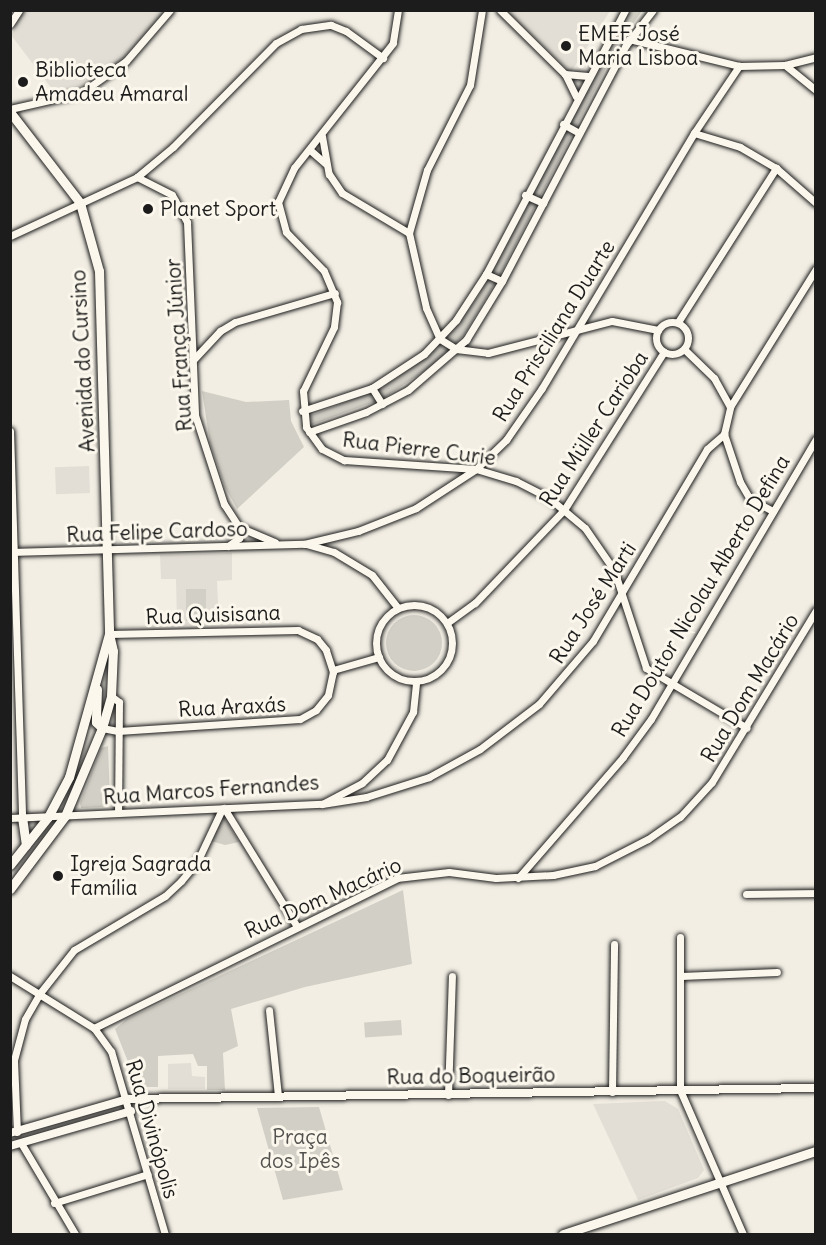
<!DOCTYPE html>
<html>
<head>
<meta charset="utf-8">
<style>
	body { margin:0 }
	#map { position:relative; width:826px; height:1245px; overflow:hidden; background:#f2eee4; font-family:Delius,sans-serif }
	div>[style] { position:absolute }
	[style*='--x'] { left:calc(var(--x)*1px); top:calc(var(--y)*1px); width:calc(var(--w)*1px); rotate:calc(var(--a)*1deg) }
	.built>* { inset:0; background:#e2ded5; transform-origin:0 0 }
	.green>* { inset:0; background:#d2cfc6; transform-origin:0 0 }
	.round { border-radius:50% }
	.roads { filter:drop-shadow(0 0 2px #1c1c1c) drop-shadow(0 0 2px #1c1c1c) }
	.minor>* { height:7px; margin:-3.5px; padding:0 3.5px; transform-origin:3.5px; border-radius:3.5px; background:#fbf7ec }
	.minor>.ring { margin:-3.5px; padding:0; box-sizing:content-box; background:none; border:7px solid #fbf7ec; border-radius:50% }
	.tertiary>* { height:8px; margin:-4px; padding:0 4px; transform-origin:4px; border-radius:4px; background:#fbf7ec }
	.secondary>* { height:9px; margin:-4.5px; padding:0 4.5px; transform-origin:4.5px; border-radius:4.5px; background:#fbf7ec }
	.dots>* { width:16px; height:16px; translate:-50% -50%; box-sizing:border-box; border:3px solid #fbf7ec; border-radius:50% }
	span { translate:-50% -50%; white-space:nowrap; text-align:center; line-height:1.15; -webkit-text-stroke:6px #fbf7ec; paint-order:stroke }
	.poi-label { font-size:21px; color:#1c1c1c }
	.left { translate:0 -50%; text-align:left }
	.street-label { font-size:21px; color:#1c1c1c }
	.park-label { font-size:21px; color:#53524f }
	.frame { position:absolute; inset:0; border:12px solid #1c1c1c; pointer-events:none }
</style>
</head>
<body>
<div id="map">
	<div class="built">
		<div style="clip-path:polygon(161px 10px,164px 13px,123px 58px,88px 86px,58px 97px,11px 35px,24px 11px)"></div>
		<div style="clip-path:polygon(513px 10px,610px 11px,571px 72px,510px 14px)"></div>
		<div style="left:89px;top:466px;width:27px;height:34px;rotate:88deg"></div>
		<div style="clip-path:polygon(232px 553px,232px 580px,217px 581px,219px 624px,177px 625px,176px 579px,161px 579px,160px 555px)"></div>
		<div style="clip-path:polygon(191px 1063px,192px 1076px,205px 1077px,205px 1089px,168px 1089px,168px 1064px)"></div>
		<div style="clip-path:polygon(665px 1101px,678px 1109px,704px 1170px,698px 1178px,638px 1200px,593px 1104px)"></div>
	</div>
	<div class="green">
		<div style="clip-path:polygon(630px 11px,642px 11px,620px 41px,499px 277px,464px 335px,432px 366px,382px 399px,311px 425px,309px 416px,382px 388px,426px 357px,459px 323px,479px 295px,583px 90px,620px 21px)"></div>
		<div style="clip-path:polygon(202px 391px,246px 402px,289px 400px,291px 421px,304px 447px,237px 509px,225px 487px,210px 443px)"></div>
		<div style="left:186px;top:589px;width:20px;height:32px"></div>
		<div class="round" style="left:386px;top:615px;width:56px;height:56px"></div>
		<div style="clip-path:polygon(108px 746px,110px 802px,102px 807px,81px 808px,80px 803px,101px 748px)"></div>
		<div style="clip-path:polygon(222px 814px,239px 842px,225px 845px,211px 841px)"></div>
		<div style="clip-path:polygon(403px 890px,412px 964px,305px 987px,231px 1009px,238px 1046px,223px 1053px,225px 1090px,207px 1090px,207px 1066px,198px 1066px,193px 1054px,158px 1056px,158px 1087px,138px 1087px,115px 1029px,127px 1019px)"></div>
		<div style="left:401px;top:1020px;width:15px;height:37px;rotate:86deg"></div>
		<div style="clip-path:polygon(319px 1107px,343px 1190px,283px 1200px,257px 1108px)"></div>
	</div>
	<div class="roads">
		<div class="minor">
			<div style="--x:398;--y:10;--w:33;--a:99"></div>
			<div style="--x:393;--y:43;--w:159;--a:128.4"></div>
			<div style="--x:294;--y:168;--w:38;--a:115"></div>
			<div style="--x:278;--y:202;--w:31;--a:75"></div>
			<div style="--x:286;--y:232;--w:54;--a:45.7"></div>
			<div style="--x:324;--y:271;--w:34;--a:67"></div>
			<div style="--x:337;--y:302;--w:25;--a:97"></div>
			<div style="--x:334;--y:327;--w:71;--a:115.8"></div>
			<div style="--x:303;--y:391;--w:36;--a:85"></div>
			<div style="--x:306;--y:427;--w:27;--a:54"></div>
			<div style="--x:322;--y:449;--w:25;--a:27"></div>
			<div style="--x:344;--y:460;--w:132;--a:3.9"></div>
			<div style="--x:476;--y:469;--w:42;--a:16.7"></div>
			<div style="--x:516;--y:481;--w:36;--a:27"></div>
			<div style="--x:548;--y:497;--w:48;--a:40"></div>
			<div style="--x:585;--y:528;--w:51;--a:55.4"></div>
			<div style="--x:614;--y:570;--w:103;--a:71.9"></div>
			<div style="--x:646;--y:668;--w:117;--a:30.7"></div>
			<div style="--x:500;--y:10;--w:91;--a:44.6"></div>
			<div style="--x:565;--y:74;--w:25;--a:64"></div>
			<div style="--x:10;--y:24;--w:17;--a:-57"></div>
			<div style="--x:629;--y:39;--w:113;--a:13.8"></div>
			<div style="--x:739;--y:66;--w:46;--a:-1.2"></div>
			<div style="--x:785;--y:65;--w:32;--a:-14"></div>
			<div style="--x:785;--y:65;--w:40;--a:39"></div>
			<div style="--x:565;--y:74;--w:23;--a:5"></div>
			<div style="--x:10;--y:109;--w:73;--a:-12.7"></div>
			<div style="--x:81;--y:93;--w:55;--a:-35.4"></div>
			<div style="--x:126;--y:61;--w:67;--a:-49.2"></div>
			<div style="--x:563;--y:124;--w:18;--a:29"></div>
			<div style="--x:694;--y:133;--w:48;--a:16.9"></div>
			<div style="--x:740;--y:147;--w:42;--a:30.3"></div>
			<div style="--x:776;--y:168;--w:53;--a:41.2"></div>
			<div style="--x:322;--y:136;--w:39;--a:80"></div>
			<div style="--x:329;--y:174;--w:23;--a:56"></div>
			<div style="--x:342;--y:193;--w:78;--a:30.8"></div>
			<div style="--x:409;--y:233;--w:77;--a:77.2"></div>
			<div style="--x:426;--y:308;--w:34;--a:66"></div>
			<div style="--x:440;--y:339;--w:19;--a:32"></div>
			<div style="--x:456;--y:349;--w:32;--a:7"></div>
			<div style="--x:488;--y:353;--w:128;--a:-14.5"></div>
			<div style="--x:612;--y:321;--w:47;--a:11.1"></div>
			<div style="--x:310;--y:150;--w:21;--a:41"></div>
			<div style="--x:137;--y:177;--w:39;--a:27"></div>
			<div style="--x:172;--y:195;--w:31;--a:61"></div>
			<div style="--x:187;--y:222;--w:193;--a:87.6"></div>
			<div style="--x:195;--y:415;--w:94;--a:72"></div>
			<div style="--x:224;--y:504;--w:27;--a:57"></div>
			<div style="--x:239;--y:527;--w:39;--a:23"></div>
			<div style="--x:525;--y:195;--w:20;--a:24"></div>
			<div style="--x:409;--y:233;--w:66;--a:-74.1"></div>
			<div style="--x:427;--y:170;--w:95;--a:-63.2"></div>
			<div style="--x:470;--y:85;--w:76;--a:-80.9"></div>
			<div style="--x:10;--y:236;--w:140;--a:-24.9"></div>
			<div style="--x:137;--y:177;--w:47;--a:-39.8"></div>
			<div style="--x:173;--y:147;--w:146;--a:-45.3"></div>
			<div style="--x:276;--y:43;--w:29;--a:-29"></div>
			<div style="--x:301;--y:29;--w:30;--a:-8"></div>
			<div style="--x:331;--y:25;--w:16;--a:22"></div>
			<div style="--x:346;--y:31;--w:46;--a:36.1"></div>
			<div style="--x:486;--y:274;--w:17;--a:24"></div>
			<div class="ring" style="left:656px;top:322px;width:25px;height:25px"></div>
			<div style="--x:678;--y:322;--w:183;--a:-57.5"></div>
			<div style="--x:684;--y:349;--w:42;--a:44"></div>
			<div style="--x:714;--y:378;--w:33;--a:61"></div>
			<div style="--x:193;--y:360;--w:40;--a:-47"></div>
			<div style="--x:220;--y:331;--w:17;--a:-31"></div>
			<div style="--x:235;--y:322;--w:104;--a:-16.2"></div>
			<div style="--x:372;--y:388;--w:19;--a:58"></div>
			<div style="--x:302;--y:411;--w:74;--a:-18.2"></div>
			<div style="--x:372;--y:388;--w:62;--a:-33.2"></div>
			<div style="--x:424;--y:354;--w:47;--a:-46.7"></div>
			<div style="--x:456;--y:320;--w:55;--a:-56.9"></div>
			<div style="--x:486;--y:274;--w:298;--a:-62.2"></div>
			<div style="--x:10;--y:431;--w:386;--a:88.2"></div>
			<div style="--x:309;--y:432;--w:60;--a:-19.3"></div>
			<div style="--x:366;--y:412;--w:47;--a:-27.6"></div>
			<div style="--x:408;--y:390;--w:77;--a:-40.8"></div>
			<div style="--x:466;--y:340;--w:69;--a:-58.6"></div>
			<div style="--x:502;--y:281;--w:267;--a:-62.3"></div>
			<div style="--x:626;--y:45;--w:44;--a:-52.4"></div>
			<div style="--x:724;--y:434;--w:28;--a:-77"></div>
			<div style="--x:730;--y:407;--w:163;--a:-58.1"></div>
			<div style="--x:724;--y:434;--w:51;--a:71.6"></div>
			<div style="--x:740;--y:482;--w:20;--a:60"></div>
			<div style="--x:750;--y:499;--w:26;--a:28"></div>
			<div style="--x:306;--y:544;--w:29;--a:16"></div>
			<div style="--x:334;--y:552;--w:44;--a:31.2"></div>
			<div style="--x:372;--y:575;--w:42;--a:51.8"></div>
			<div style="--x:228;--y:546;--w:14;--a:-36"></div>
			<div style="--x:239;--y:538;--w:11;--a:-90"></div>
			<div style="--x:10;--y:552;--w:294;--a:-1.6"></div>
			<div style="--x:304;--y:544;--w:56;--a:-13.5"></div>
			<div style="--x:358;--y:531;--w:62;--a:-21.6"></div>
			<div style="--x:416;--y:508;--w:72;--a:-33"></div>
			<div style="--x:476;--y:469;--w:42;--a:-44"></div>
			<div style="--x:506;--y:440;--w:63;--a:-55.3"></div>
			<div style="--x:542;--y:388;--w:297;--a:-59.2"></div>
			<div style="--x:694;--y:133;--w:81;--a:-56.1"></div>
			<div class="ring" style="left:376px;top:605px;width:69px;height:69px"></div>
			<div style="--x:447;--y:623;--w:34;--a:-36"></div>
			<div style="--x:475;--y:603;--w:129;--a:-46.3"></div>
			<div style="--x:564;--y:510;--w:187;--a:-57.7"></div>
			<div style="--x:333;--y:670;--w:48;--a:-15.8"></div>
			<div style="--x:111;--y:696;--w:10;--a:37"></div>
			<div style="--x:119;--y:702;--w:111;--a:90.5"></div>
			<div style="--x:102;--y:728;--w:16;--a:11"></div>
			<div style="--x:118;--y:731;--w:182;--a:-3.8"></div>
			<div style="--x:300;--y:719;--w:18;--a:-29"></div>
			<div style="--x:316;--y:710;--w:19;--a:-51"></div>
			<div style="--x:328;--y:695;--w:24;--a:-78"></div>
			<div style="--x:333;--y:672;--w:23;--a:-108"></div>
			<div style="--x:326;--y:650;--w:14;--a:-129"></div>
			<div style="--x:317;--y:639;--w:21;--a:-155"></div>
			<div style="--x:298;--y:630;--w:189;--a:178.8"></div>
			<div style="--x:322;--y:804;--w:45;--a:-9"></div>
			<div style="--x:366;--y:797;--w:66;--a:-17.6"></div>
			<div style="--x:429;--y:777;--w:58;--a:-28.8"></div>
			<div style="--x:480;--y:749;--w:74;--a:-37.3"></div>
			<div style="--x:539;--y:704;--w:83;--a:-49.4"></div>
			<div style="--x:593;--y:641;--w:223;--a:-59.3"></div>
			<div style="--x:707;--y:449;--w:23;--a:-41"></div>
			<div style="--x:224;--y:808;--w:137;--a:58.4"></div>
			<div style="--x:10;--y:818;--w:312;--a:-2.6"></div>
			<div style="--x:322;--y:804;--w:45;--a:-27.7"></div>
			<div style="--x:362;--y:783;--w:34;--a:-43"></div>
			<div style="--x:387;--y:760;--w:55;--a:-61.6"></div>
			<div style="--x:413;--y:712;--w:31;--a:-84"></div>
			<div style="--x:518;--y:878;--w:160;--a:-49"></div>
			<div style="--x:623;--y:757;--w:47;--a:-53.6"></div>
			<div style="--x:651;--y:719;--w:325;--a:-59.5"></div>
			<div style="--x:746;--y:894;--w:70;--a:-0.8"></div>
			<div style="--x:680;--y:937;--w:153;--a:90"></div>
			<div style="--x:680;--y:1090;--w:157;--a:66.4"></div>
			<div style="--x:10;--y:976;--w:99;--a:31.8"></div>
			<div style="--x:94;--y:1028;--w:29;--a:54"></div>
			<div style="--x:111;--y:1051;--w:191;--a:73.6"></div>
			<div style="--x:681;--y:976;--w:96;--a:-2.4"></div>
			<div style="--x:269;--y:1010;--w:85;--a:84"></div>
			<div style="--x:94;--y:1028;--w:338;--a:-26.3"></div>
			<div style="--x:397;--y:878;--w:52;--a:-6.6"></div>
			<div style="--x:449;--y:872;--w:47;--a:7.3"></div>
			<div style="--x:496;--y:878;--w:57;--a:-3"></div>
			<div style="--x:553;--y:875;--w:43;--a:-12.1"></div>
			<div style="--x:595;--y:866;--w:59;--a:-27"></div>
			<div style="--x:648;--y:839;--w:39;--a:-35"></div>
			<div style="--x:680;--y:817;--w:47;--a:-47.6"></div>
			<div style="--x:712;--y:782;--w:201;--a:-58.8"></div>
			<div style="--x:612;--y:1092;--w:148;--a:-89.2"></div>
			<div style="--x:448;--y:1095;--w:119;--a:-88.1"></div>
			<div style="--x:17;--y:1132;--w:72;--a:-92.4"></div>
			<div style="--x:14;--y:1060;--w:42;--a:-75"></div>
			<div style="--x:25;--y:1019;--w:30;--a:-60"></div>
			<div style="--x:40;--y:993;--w:55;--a:-51.7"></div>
			<div style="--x:74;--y:950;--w:106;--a:-30.7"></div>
			<div style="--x:165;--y:896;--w:22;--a:-43"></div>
			<div style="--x:181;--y:881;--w:25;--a:-50"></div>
			<div style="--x:197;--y:862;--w:59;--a:-64.7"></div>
			<div style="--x:21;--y:1143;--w:106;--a:59.3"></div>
			<div style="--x:54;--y:1203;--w:98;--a:-17.1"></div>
		</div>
		<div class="tertiary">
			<div style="--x:10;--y:1133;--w:123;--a:-16.1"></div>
			<div style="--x:128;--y:1099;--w:688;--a:-0.92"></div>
			<div style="--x:10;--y:1146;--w:126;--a:-16.1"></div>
		</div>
		<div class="secondary">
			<div style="--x:10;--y:112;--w:115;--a:52.4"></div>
			<div style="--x:80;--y:203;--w:71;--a:74.4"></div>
			<div style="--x:99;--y:271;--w:363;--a:88.4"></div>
			<div style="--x:109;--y:634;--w:148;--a:105.6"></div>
			<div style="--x:69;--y:777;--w:45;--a:117.7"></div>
			<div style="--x:48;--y:817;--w:61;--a:128.4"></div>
			<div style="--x:97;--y:689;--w:33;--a:92"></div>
			<div style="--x:96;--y:722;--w:8;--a:45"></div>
			<div style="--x:22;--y:817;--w:28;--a:82"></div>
			<div style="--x:10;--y:889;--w:91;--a:-53"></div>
			<div style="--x:65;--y:816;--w:95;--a:-67.2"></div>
			<div style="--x:102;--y:728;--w:33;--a:-74"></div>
			<div style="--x:111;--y:696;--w:45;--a:-87.5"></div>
			<div style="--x:113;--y:651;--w:17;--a:-103"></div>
			<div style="--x:563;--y:1234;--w:266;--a:-18.2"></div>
		</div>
	</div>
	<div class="dots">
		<div style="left:566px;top:46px;background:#1c1c1c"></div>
		<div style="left:23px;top:82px;background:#1c1c1c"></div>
		<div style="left:148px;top:209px;background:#1c1c1c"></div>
		<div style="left:58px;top:876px;background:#1c1c1c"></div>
	</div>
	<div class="poi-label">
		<span class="left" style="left:578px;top:46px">EMEF José<br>Maria Lisboa</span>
		<span class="left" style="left:35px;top:82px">Biblioteca<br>Amadeu Amaral</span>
		<span class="left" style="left:160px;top:209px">Planet Sport</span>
		<span class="left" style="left:70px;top:876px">Igreja Sagrada<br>Família</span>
	</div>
	<div class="street-label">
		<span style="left:554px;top:331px;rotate:-58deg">Rua Prisciliana Duarte</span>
		<span style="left:179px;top:345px;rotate:-94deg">Rua França Júnior</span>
		<span style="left:83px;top:361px;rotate:-93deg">Avenida do Cursino</span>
		<span style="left:594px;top:429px;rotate:-57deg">Rua Müller Carioba</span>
		<span style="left:419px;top:449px;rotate:7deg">Rua Pierre Curie</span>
		<span style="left:157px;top:532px;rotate:-2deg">Rua Felipe Cardoso</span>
		<span style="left:701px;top:596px;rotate:-59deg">Rua Doutor Nicolau Alberto Defina</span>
		<span style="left:593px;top:603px;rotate:-57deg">Rua José Marti</span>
		<span style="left:213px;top:615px;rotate:-2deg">Rua Quisisana</span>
		<span style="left:750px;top:688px;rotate:-59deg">Rua Dom Macário</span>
		<span style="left:232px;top:707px;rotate:-3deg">Rua Araxás</span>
		<span style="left:211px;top:790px;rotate:-4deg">Rua Marcos Fernandes</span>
		<span style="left:323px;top:898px;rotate:-24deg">Rua Dom Macário</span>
		<span style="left:471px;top:1076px;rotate:-1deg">Rua do Boqueirão</span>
		<span style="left:152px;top:1129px;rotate:74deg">Rua Divinópolis</span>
	</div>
	<div class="park-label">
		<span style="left:300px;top:1149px">Praça<br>dos Ipês</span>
	</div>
	<div class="frame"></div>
</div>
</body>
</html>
